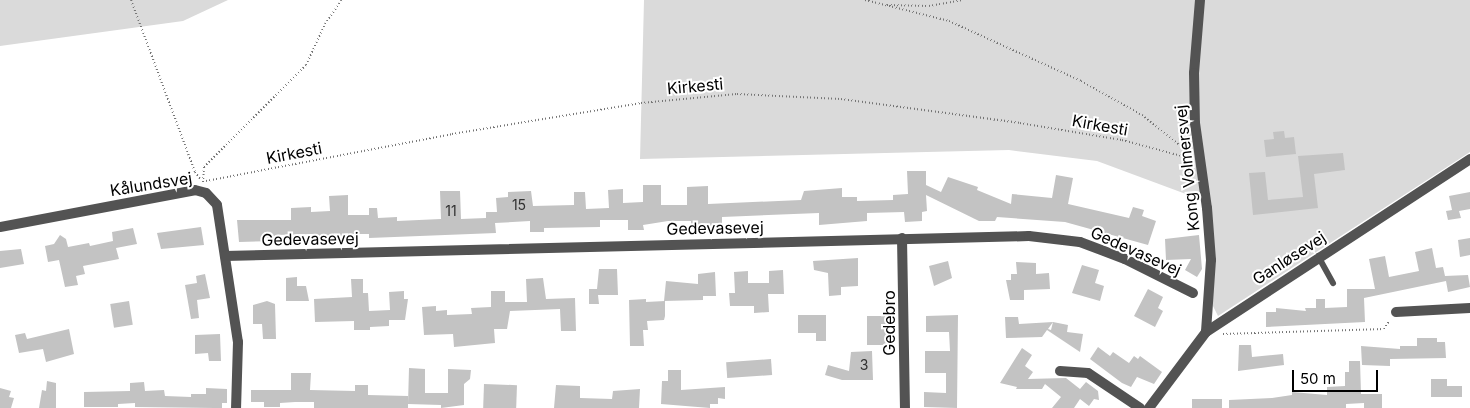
<!DOCTYPE html>
<html>
<head>
<meta charset="utf-8">
<style>
	body { margin:0 }
	#map { position:relative; width:1470px; height:408px; overflow:hidden; background:#fff; font-family:Inter,sans-serif }
	div>[style] { position:absolute }
	[style*='--x'] { left:calc(var(--x)*1px); top:calc(var(--y)*1px); width:calc(var(--w)*1px); rotate:calc(var(--a)*1deg) }
	.green>* { inset:0; background:#dadada }
	.building>* { inset:0; background:#c3c3c3; transform-origin:0 0 }
	.path>* { height:2px; margin-top:-1px; transform-origin:0; background:repeating-linear-gradient(90deg,#757575 0 1px,transparent 0 3.5px) }
	.service>* { height:6px; margin:-3px; padding:0 3px; transform-origin:3px; border-radius:3px; background:#535353 }
	.minor>* { height:10px; margin:-5px; padding:0 5px; transform-origin:5px; border-radius:5px; background:#535353 }
	.tertiary>* { height:10px; margin:-5px; padding:0 5px; transform-origin:5px; border-radius:5px; background:#535353 }
	span { translate:-50% -50%; white-space:nowrap; text-align:center; line-height:1.15; -webkit-text-stroke:4px #fff; paint-order:stroke }
	.number-label { font-size:14px; color:#313131 }
	.number-label span { -webkit-text-stroke-width:0 }
	.street-label { font-size:16px; color:#000 }
	.scale { position:absolute; left:1292px; top:370px; width:86px; height:22px; box-sizing:border-box; border:2px solid #000; border-top:0; padding-left:6px; font-size:15px; line-height:18px; white-space:nowrap; color:#000; -webkit-text-stroke:4px #fff; paint-order:stroke }
</style>
</head>
<body>
<div id="map">
	<div class="green">
		<div style="clip-path:polygon(0 0,228px 0,183px 21px,0 46px)"></div>
		<div style="clip-path:polygon(644px 0,1470px 0,1470px 152px,1218px 316px,1213px 306px,1202px 200px,1097px 161px,1009px 150px,640px 159px)"></div>
	</div>
	<div class="building">
		<div style="clip-path:polygon(1284px 131px,1285px 138px,1294px 137px,1296px 154px,1266px 157px,1264px 140px,1274px 139px,1273px 132px)"></div>
		<div style="clip-path:polygon(1343px 153px,1345px 170px,1314px 174px,1318px 208px,1253px 215px,1249px 173px,1265px 172px,1268px 200px,1303px 197px,1298px 156px)"></div>
		<div style="clip-path:polygon(907px 171px,926px 171px,926px 185px,941px 192px,948px 177px,978px 187px,977px 190px,1011px 204px,1012px 194px,1052px 198px,1056px 175px,1073px 178px,1068px 204px,1129px 218px,1133px 207px,1144px 210px,1142px 216px,1156px 221px,1148px 245px,1065px 222px,997px 217px,995px 221px,979px 221px,926px 195px,927px 211px,922px 212px,922px 221px,905px 222px,904px 212px,867px 213px,867px 221px,819px 225px,819px 213px,722px 217px,722px 226px,691px 227px,691px 221px,668px 221px,643px 225px,644px 230px,628px 230px,628px 220px,600px 220px,600px 227px,544px 228px,544px 232px,530px 232px,530px 221px,495px 223px,496px 233px,369px 238px,369px 234px,349px 234px,349px 237px,314px 241px,314px 234px,276px 235px,277px 241px,239px 242px,237px 220px,291px 220px,291px 208px,311px 207px,311px 212px,330px 211px,329px 196px,348px 195px,348px 215px,369px 215px,369px 208px,377px 208px,378px 218px,397px 217px,397px 221px,441px 219px,440px 191px,460px 191px,461px 219px,486px 218px,486px 212px,497px 212px,496px 198px,508px 197px,508px 192px,531px 191px,533px 206px,574px 205px,574px 192px,585px 192px,586px 209px,609px 208px,608px 190px,623px 189px,623px 203px,643px 202px,643px 185px,661px 185px,661px 205px,687px 205px,687px 187px,708px 186px,708px 204px,801px 200px,804px 191px,842px 188px,842px 197px,857px 197px,857px 201px,893px 200px,893px 195px,908px 194px)"></div>
		<div style="clip-path:polygon(1470px 192px,1470px 209px,1459px 211px,1461px 218px,1448px 220px,1446px 211px,1452px 210px,1449px 196px)"></div>
		<div style="clip-path:polygon(201px 227px,204px 245px,161px 249px,157px 233px)"></div>
		<div style="clip-path:polygon(133px 228px,137px 244px,116px 248px,119px 259px,83px 266px,85px 274px,76px 276px,78px 285px,65px 287px,59px 260px,48px 262px,45px 246px,54px 244px,60px 235px,66px 239px,68px 247px,89px 243px,90px 246px,113px 241px,112px 232px)"></div>
		<div style="clip-path:polygon(1199px 235px,1202px 269px,1197px 277px,1185px 270px,1191px 259px,1166px 260px,1165px 239px)"></div>
		<div style="clip-path:polygon(1470px 238px,1470px 255px,1460px 257px,1458px 240px)"></div>
		<div style="clip-path:polygon(1432px 248px,1436px 268px,1443px 267px,1445px 276px,1468px 275px,1470px 287px,1448px 292px,1446px 281px,1364px 298px,1365px 322px,1266px 327px,1266px 312px,1276px 312px,1276px 308px,1306px 311px,1305px 308px,1316px 308px,1316px 299px,1325px 299px,1325px 308px,1347px 307px,1347px 289px,1375px 289px,1369px 259px,1385px 256px,1389px 277px,1419px 271px,1415px 252px)"></div>
		<div style="clip-path:polygon(21px 249px,24px 264px,0 268px,0 251px)"></div>
		<div style="clip-path:polygon(858px 258px,858px 286px,841px 287px,841px 295px,829px 296px,828px 273px,814px 270px,813px 261px)"></div>
		<div style="clip-path:polygon(948px 261px,952px 278px,934px 286px,929px 266px)"></div>
		<div style="clip-path:polygon(1016px 262px,1036px 263px,1036px 274px,1049px 273px,1050px 289px,1024px 290px,1024px 300px,1010px 300px,1006px 280px,1011px 280px,1011px 274px,1017px 274px)"></div>
		<div style="clip-path:polygon(1082px 265px,1099px 270px,1095px 283px,1104px 286px,1100px 301px,1072px 293px)"></div>
		<div style="clip-path:polygon(599px 269px,617px 269px,618px 295px,598px 295px,599px 304px,589px 304px,589px 289px,597px 289px)"></div>
		<div style="clip-path:polygon(783px 270px,784px 294px,768px 294px,769px 312px,754px 313px,754px 306px,730px 306px,729px 293px,735px 293px,734px 272px,748px 271px,748px 283px,769px 283px,769px 271px)"></div>
		<div style="clip-path:polygon(715px 272px,716px 296px,703px 296px,703px 300px,664px 301px,666px 281px,698px 284px,698px 274px)"></div>
		<div style="clip-path:polygon(205px 274px,210px 298px,197px 300px,199px 318px,191px 319px,185px 285px,197px 283px,196px 276px)"></div>
		<div style="clip-path:polygon(297px 277px,297px 286px,306px 286px,309px 301px,286px 301px,286px 278px)"></div>
		<div style="clip-path:polygon(543px 278px,546px 299px,575px 298px,576px 331px,561px 331px,560px 309px,510px 311px,507px 329px,494px 329px,495px 343px,454px 347px,453px 334px,424px 335px,422px 307px,436px 306px,436px 311px,447px 310px,447px 315px,472px 314px,471px 308px,491px 307px,491px 291px,505px 291px,505px 302px,527px 302px,526px 279px)"></div>
		<div style="clip-path:polygon(351px 279px,363px 279px,363px 293px,368px 293px,369px 311px,390px 310px,389px 292px,404px 291px,404px 299px,408px 299px,405px 320px,389px 320px,389px 326px,370px 327px,370px 330px,354px 330px,354px 321px,315px 322px,314px 299px,352px 297px)"></div>
		<div style="clip-path:polygon(1148px 289px,1163px 297px,1158px 308px,1163px 311px,1155px 327px,1134px 316px)"></div>
		<div style="clip-path:polygon(646px 299px,646px 302px,665px 301px,665px 316px,664px 320px,647px 321px,648px 330px,643px 330px,644px 346px,630px 346px,629px 300px)"></div>
		<div style="left:129px;top:301px;width:24px;height:19px;rotate:81deg"></div>
		<div style="clip-path:polygon(267px 301px,275px 304px,276px 339px,263px 339px,262px 324px,253px 324px,253px 305px)"></div>
		<div style="clip-path:polygon(798px 315px,826px 315px,826px 341px,816px 341px,816px 333px,798px 333px)"></div>
		<div style="clip-path:polygon(958px 315px,957px 408px,924px 407px,924px 392px,946px 393px,946px 373px,925px 373px,925px 351px,950px 351px,949px 332px,926px 332px,926px 316px)"></div>
		<div style="left:867px;top:316px;width:22px;height:29px"></div>
		<div style="clip-path:polygon(1005px 317px,1018px 317px,1019px 324px,1053px 322px,1048px 329px,1051px 330px,1053px 322px,1068px 325px,1067px 332px,1083px 334px,1080px 352px,1047px 330px,1042px 337px,1006px 338px)"></div>
		<div style="clip-path:polygon(69px 329px,74px 354px,46px 362px,43px 349px,19px 353px,15px 335px,25px 333px,27px 339px)"></div>
		<div style="clip-path:polygon(220px 334px,221px 361px,209px 361px,208px 353px,195px 354px,195px 335px)"></div>
		<div style="clip-path:polygon(1417px 338px,1437px 338px,1437px 342px,1445px 342px,1446px 358px,1390px 359px,1390px 366px,1362px 365px,1361px 346px,1400px 349px,1400px 346px,1417px 346px)"></div>
		<div style="clip-path:polygon(1239px 345px,1251px 345px,1252px 357px,1283px 354px,1284px 365px,1238px 371px)"></div>
		<div style="clip-path:polygon(1098px 347px,1110px 356px,1113px 352px,1129px 363px,1134px 356px,1138px 359px,1140px 356px,1162px 372px,1154px 384px,1137px 377px,1131px 387px,1122px 383px,1090px 359px)"></div>
		<div style="clip-path:polygon(1022px 348px,1032px 355px,1025px 366px,1033px 372px,1028px 379px,1066px 378px,1080px 389px,1086px 382px,1098px 391px,1099px 400px,1094px 399px,1089px 406px,1080px 399px,1074px 408px,1052px 408px,1061px 397px,1045px 384px,1042px 389px,1016px 389px,1017px 387px,1000px 383px)"></div>
		<div style="clip-path:polygon(872px 351px,873px 380px,842px 380px,825px 375px,828px 365px,849px 371px,851px 352px)"></div>
		<div style="left:771px;top:359px;width:16px;height:45px;rotate:86deg"></div>
		<div style="clip-path:polygon(1349px 361px,1360px 361px,1361px 394px,1382px 394px,1382px 408px,1364px 408px,1364px 403px,1346px 404px,1346px 408px,1229px 408px,1229px 400px,1272px 398px,1292px 395px,1292px 392px,1327px 395px,1327px 387px,1345px 386px,1345px 372px,1349px 372px)"></div>
		<div style="clip-path:polygon(409px 368px,425px 369px,425px 393px,448px 393px,448px 369px,471px 370px,470px 379px,464px 384px,464px 405px,441px 408px,441px 405px,408px 404px)"></div>
		<div style="clip-path:polygon(668px 370px,681px 370px,681px 390px,725px 387px,725px 399px,718px 398px,718px 404px,710px 404px,710px 408px,661px 404px,662px 381px,668px 381px)"></div>
		<div style="clip-path:polygon(291px 373px,311px 373px,310px 390px,355px 391px,355px 385px,368px 385px,368px 395px,408px 396px,408px 408px,314px 408px,314px 402px,295px 402px,280px 403px,280px 407px,264px 407px,264px 402px,251px 402px,251px 390px,291px 390px)"></div>
		<div style="clip-path:polygon(1431px 379px,1447px 379px,1447px 386px,1462px 386px,1462px 397px,1431px 397px)"></div>
		<div style="clip-path:polygon(47px 381px,56px 383px,56px 408px,39px 408px,42px 390px,46px 391px)"></div>
		<div style="clip-path:polygon(144px 382px,145px 391px,164px 390px,165px 396px,191px 397px,191px 394px,206px 394px,206px 388px,227px 389px,227px 403px,222px 403px,222px 408px,215px 408px,135px 407px,135px 403px,118px 404px,118px 407px,84px 407px,84px 392px,130px 391px,130px 383px)"></div>
		<div style="left:484px;top:384px;width:33px;height:24px;rotate:2deg"></div>
		<div style="clip-path:polygon(556px 385px,580px 386px,580px 398px,612px 399px,613px 391px,640px 389px,639px 408px,554px 408px)"></div>
		<div style="clip-path:polygon(0 388px,11px 391px,9px 397px,14px 398px,11px 408px,0 408px)"></div>
		<div style="left:1222px;top:399px;width:9px;height:30px;rotate:90deg"></div>
	</div>
	<div class="path">
		<div style="--x:131;--y:0;--w:184;--a:69.6"></div>
		<div style="--x:195;--y:172;--w:10;--a:53"></div>
		<div style="--x:865;--y:0;--w:87;--a:14"></div>
		<div style="--x:949;--y:21;--w:145;--a:24.4"></div>
		<div style="--x:1081;--y:81;--w:70;--a:29.1"></div>
		<div style="--x:1142;--y:115;--w:58;--a:38.7"></div>
		<div style="--x:887;--y:5;--w:42;--a:1.4"></div>
		<div style="--x:929;--y:6;--w:34;--a:-10"></div>
		<div style="--x:206;--y:181;--w:250;--a:-10.8"></div>
		<div style="--x:452;--y:134;--w:192;--a:-9.3"></div>
		<div style="--x:641;--y:103;--w:96;--a:-5.4"></div>
		<div style="--x:737;--y:94;--w:104;--a:2.8"></div>
		<div style="--x:841;--y:99;--w:181;--a:7.6"></div>
		<div style="--x:1020;--y:123;--w:103;--a:9.5"></div>
		<div style="--x:1122;--y:140;--w:69;--a:15"></div>
		<div style="--x:203;--y:182;--w:15;--a:-86"></div>
		<div style="--x:204;--y:167;--w:144;--a:-45"></div>
		<div style="--x:306;--y:65;--w:45;--a:-65.1"></div>
		<div style="--x:325;--y:24;--w:29;--a:-55"></div>
		<div style="--x:1223;--y:334;--w:161;--a:-1.8"></div>
		<div style="--x:1384;--y:329;--w:9;--a:-58"></div>
	</div>
	<div class="service">
		<div style="--x:1318;--y:256;--w:31;--a:61"></div>
	</div>
	<div class="minor">
		<div style="--x:1200;--y:0;--w:73;--a:94.7"></div>
		<div style="--x:1194;--y:73;--w:50;--a:88.9"></div>
		<div style="--x:1195;--y:123;--w:86;--a:82"></div>
		<div style="--x:1207;--y:208;--w:52;--a:85.6"></div>
		<div style="--x:1211;--y:260;--w:72;--a:94"></div>
		<div style="--x:0;--y:227;--w:198;--a:-10.7"></div>
		<div style="--x:195;--y:190;--w:11;--a:15"></div>
		<div style="--x:206;--y:193;--w:16;--a:47"></div>
		<div style="--x:217;--y:205;--w:139;--a:81.3"></div>
		<div style="--x:238;--y:342;--w:66;--a:91.7"></div>
		<div style="--x:902;--y:238;--w:170;--a:89"></div>
		<div style="--x:225;--y:256;--w:804;--a:-1.42"></div>
		<div style="--x:1029;--y:236;--w:51;--a:6.7"></div>
		<div style="--x:1080;--y:242;--w:48;--a:20.7"></div>
		<div style="--x:1125;--y:259;--w:76;--a:26.6"></div>
		<div style="--x:1396;--y:312;--w:74;--a:-3.1"></div>
		<div style="--x:1060;--y:371;--w:28;--a:4"></div>
		<div style="--x:1088;--y:373;--w:63;--a:33.9"></div>
	</div>
	<div class="tertiary">
		<div style="--x:1149;--y:408;--w:95;--a:-53.1"></div>
		<div style="--x:1206;--y:332;--w:316;--a:-33.2"></div>
	</div>
	<div class="number-label">
		<span style="left:519px;top:205px">15</span>
		<span style="left:451px;top:211px">11</span>
		<span style="left:864px;top:365px">3</span>
	</div>
	<div class="street-label">
		<span style="left:695px;top:86px;rotate:-5deg">Kirkesti</span>
		<span style="left:1100px;top:125px;rotate:10deg">Kirkesti</span>
		<span style="left:294px;top:153px;rotate:-11deg">Kirkesti</span>
		<span style="left:1187px;top:168px;rotate:-96deg">Kong Volmersvej</span>
		<span style="left:151px;top:184px;rotate:-9deg">Kålundsvej</span>
		<span style="left:715px;top:228px;rotate:-1deg">Gedevasevej</span>
		<span style="left:310px;top:239px;rotate:-1deg">Gedevasevej</span>
		<span style="left:1136px;top:251px;rotate:24deg">Gedevasevej</span>
		<span style="left:1289px;top:258px;rotate:-33deg">Ganløsevej</span>
		<span style="left:889px;top:323px;rotate:-90deg">Gedebro</span>
	</div>
	<div class="scale">50 m</div>
</div>
</body>
</html>
